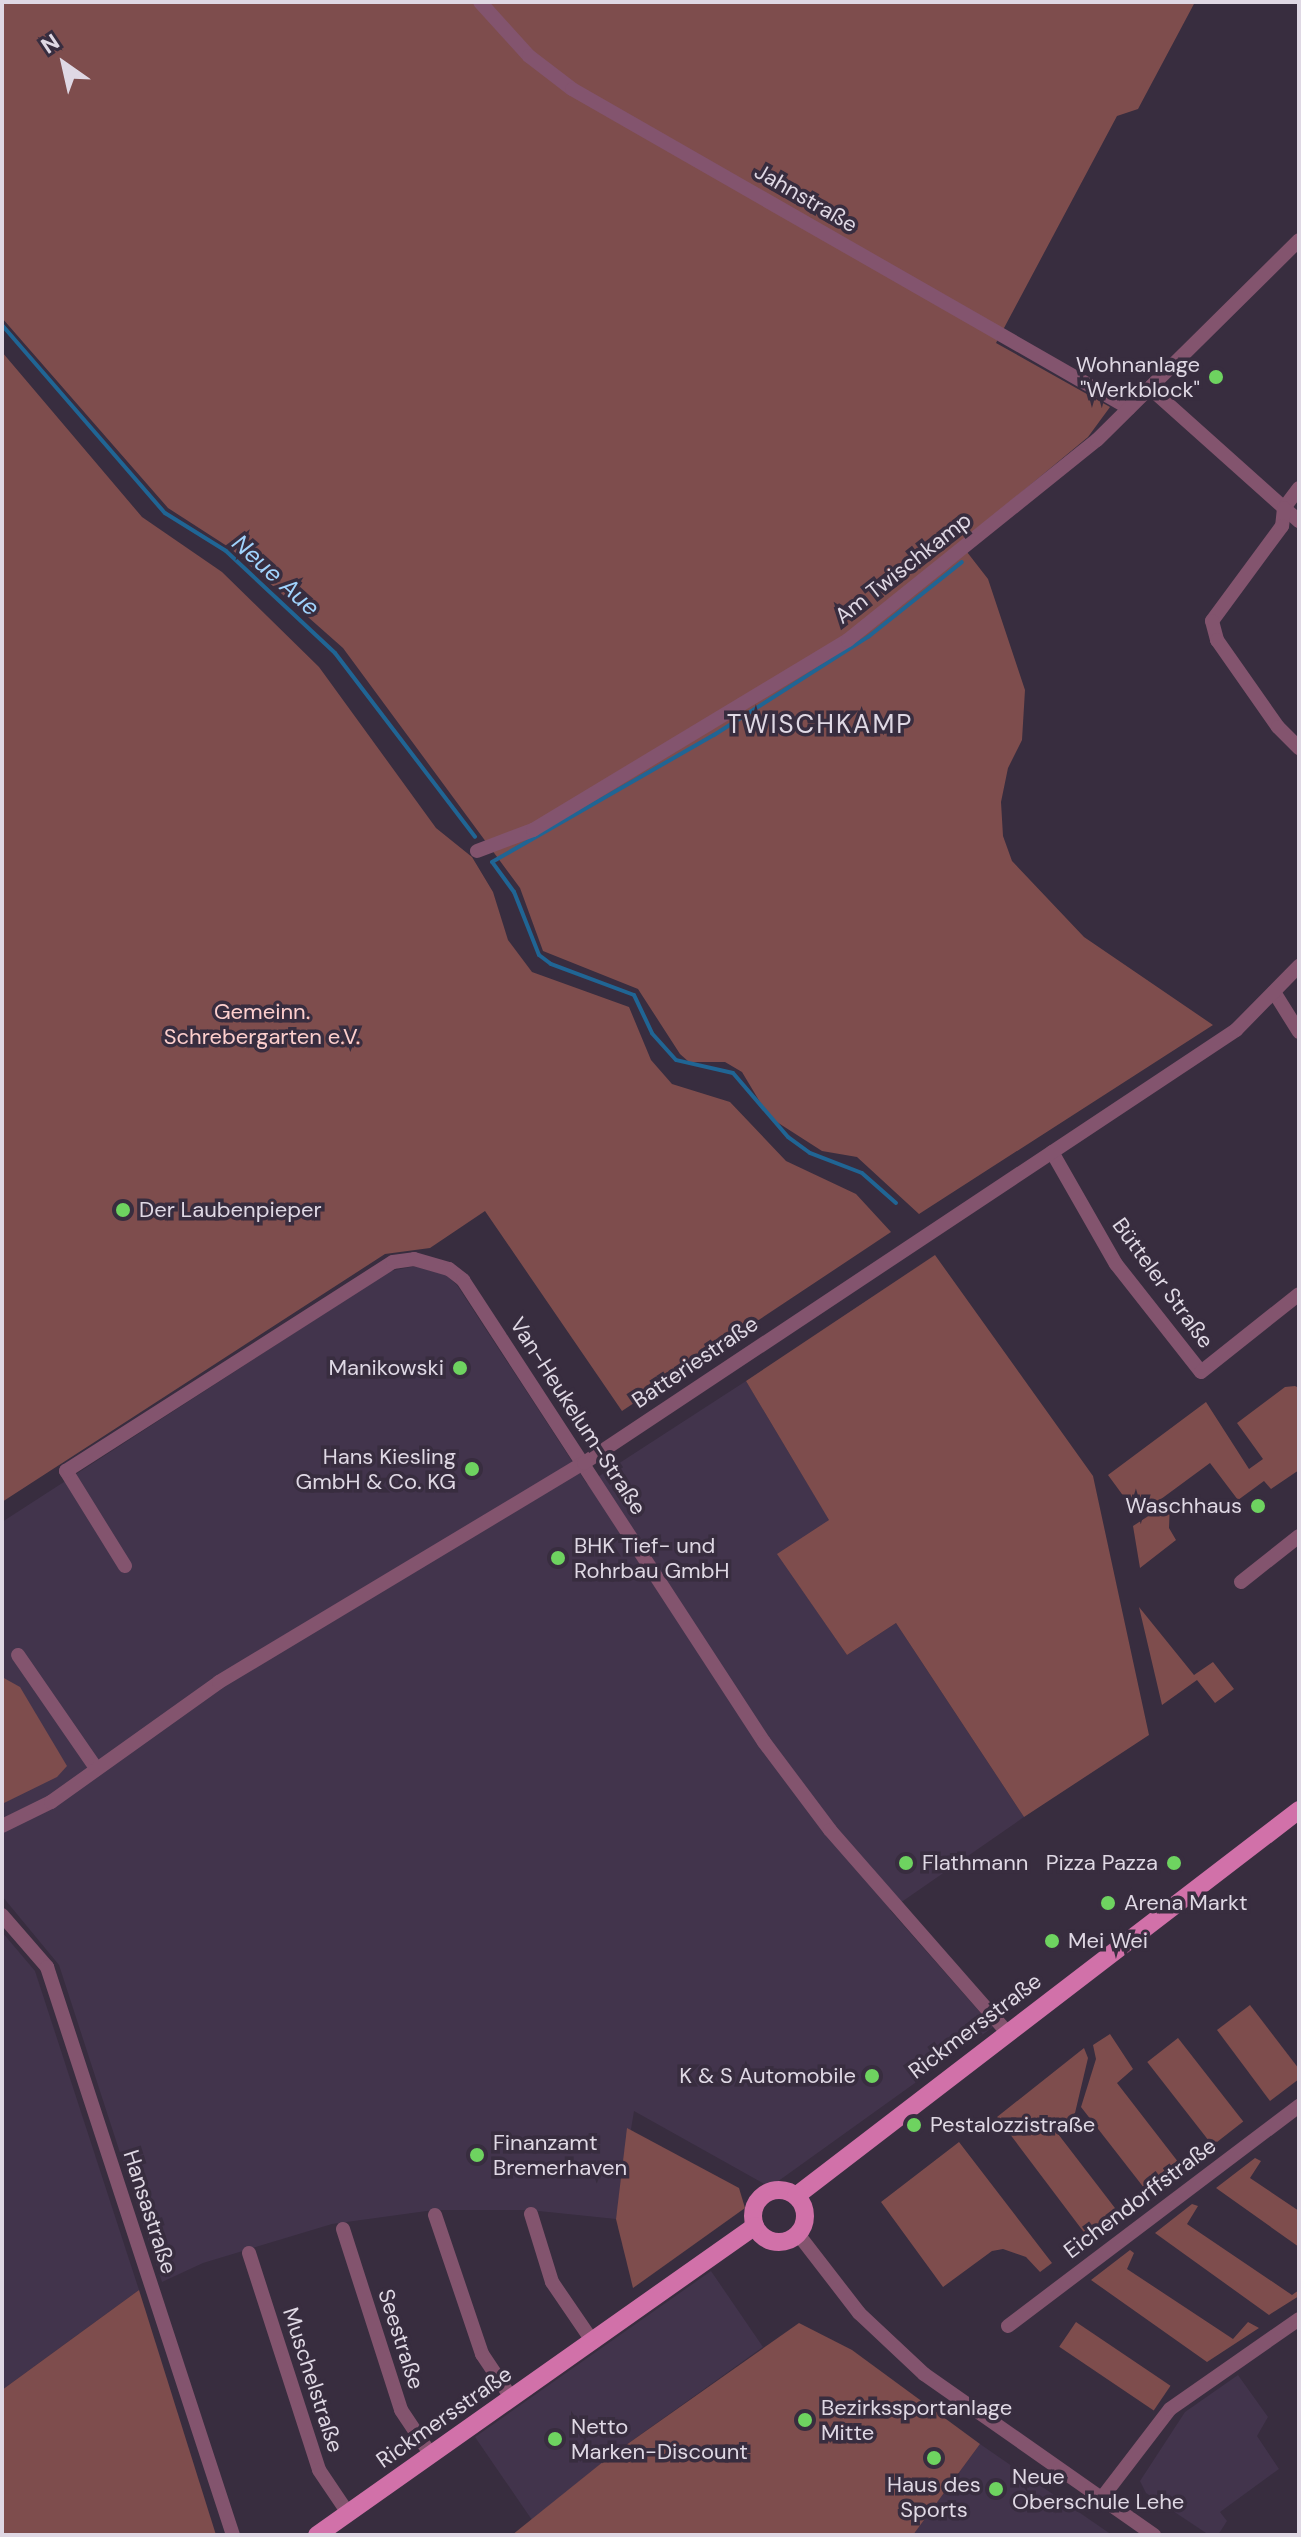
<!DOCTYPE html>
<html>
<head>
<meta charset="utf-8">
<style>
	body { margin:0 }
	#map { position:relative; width:1301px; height:2537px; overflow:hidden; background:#382d3f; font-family:"DM Sans",sans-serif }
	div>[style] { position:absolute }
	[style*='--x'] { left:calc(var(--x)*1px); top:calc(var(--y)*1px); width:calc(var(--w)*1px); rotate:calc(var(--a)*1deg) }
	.built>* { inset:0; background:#42344c }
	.green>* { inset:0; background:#7e4d4d; transform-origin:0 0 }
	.stream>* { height:4px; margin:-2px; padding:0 2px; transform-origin:2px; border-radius:2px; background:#206594 }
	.minor>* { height:14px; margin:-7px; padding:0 7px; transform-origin:7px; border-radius:7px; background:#83546e }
	.major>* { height:18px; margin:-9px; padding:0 9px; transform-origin:9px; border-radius:9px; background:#d171a9 }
	.major>.ring { margin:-9px; padding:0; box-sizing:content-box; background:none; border:18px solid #d171a9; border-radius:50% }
	.dots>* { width:22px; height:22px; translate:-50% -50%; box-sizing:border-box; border:4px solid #382d3f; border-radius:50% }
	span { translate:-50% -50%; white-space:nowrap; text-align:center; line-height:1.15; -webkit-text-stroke:7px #382d3f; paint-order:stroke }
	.street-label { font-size:22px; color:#dfd8e4 }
	.poi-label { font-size:22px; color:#dfd8e4 }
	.right { translate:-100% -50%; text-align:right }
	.left { translate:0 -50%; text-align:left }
	.park-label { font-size:22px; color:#fdcfcd }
	.water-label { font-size:24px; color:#a0d3fd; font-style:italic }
	.quarter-label { font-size:26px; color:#dfd8e4; letter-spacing:2px }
	.frame { position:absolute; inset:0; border:4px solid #dfd8e4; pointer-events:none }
	.north { position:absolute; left:24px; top:24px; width:80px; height:80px; -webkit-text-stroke:6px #382d3f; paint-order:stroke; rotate:326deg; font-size:22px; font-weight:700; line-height:32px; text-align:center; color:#dfd8e4 }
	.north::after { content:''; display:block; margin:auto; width:28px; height:36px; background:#dfd8e4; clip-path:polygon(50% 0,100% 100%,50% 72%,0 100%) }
</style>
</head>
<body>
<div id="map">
	<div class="built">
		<div style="clip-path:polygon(416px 1266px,446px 1275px,457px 1285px,587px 1484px,746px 1381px,830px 1521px,778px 1554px,847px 1655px,896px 1623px,1024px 1817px,890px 1910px,993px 2027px,770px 2187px,634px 2111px,616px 2219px,529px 2210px,434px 2210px,332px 2224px,203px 2263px,162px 2282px,59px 1965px,2px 1896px,2px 1522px,390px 1271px)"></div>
		<div style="clip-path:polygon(2px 1932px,35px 1971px,139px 2290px,2px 2390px)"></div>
		<div style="clip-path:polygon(711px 2271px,763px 2347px,609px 2457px,532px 2520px,475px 2437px)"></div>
		<div style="clip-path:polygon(1238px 2375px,1268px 2417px,1257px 2436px,1279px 2469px,1220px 2512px,1227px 2521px,1218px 2535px,1209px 2535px,1146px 2493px,1140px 2481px,1185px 2412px)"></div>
		<div style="clip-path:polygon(980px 2444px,1112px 2535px,913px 2535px)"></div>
	</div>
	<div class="green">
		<div style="clip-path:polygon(2px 2px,1195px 2px,1138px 109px,1117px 116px,996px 343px,1110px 407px,1088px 437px,960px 543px,988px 579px,1025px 690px,1022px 740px,1008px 768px,1001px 802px,1003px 836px,1012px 861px,1084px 937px,1213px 1025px,919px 1214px,857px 1157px,822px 1151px,769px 1117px,742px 1072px,725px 1062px,689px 1062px,680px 1054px,638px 989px,543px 951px,520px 888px,343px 648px,230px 548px,168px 508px,2px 318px)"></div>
		<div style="clip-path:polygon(2px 352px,142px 517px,222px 572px,319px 667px,436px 828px,472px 857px,493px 892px,508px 940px,532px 972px,629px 1007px,651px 1060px,672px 1084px,730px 1102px,786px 1161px,856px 1194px,891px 1232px,622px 1411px,485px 1211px,430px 1248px,385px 1254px,2px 1502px)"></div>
		<div style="clip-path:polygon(935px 1255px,1093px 1476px,1149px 1735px,1024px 1817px,896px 1623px,847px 1655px,777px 1554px,829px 1520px,746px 1381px)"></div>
		<div style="clip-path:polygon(1295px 1386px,1299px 1388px,1299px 1470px,1271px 1489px,1264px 1481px,1238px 1500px,1210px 1463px,1138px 1516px,1108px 1475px,1206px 1402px,1249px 1469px,1263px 1459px,1237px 1423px,1285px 1387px)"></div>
		<div style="clip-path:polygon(1170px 1502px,1169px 1528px,1176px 1540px,1140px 1568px,1133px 1526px)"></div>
		<div style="clip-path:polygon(1139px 1607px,1194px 1675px,1213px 1662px,1234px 1689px,1215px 1703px,1197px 1680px,1162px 1705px)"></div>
		<div style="clip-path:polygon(2px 1677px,20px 1687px,67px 1766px,57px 1777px,2px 1804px)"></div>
		<div style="clip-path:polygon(1250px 2005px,1299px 2069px,1299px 2079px,1270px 2101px,1217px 2030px)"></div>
		<div style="clip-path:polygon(1110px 2034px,1133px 2069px,1117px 2083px,1182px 2167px,1148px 2193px,1081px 2107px,1096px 2059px,1093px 2045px)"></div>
		<div style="left:1178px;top:2038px;width:106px;height:39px;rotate:52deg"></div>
		<div style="clip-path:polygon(1084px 2048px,1088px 2058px,1075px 2113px,1055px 2130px,1118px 2212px,1086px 2235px,997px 2117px)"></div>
		<div style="clip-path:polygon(627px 2128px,739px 2188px,745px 2208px,633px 2288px,616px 2219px)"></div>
		<div style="clip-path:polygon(959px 2142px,1052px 2263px,1040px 2272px,1026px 2257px,1003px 2249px,992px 2251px,943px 2287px,881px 2202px)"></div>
		<div style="clip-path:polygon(1255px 2158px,1261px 2161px,1250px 2178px,1299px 2211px,1299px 2247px,1216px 2188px)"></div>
		<div style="clip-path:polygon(1192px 2204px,1198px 2206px,1187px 2224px,1292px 2295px,1299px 2290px,1299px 2296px,1269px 2315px,1155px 2233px)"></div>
		<div style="clip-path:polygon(1130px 2250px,1134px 2253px,1127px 2269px,1233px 2339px,1248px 2322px,1259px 2328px,1207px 2362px,1091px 2280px)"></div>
		<div style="clip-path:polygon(139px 2290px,216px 2535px,2px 2535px,2px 2390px)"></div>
		<div style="left:1076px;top:2322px;width:114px;height:30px;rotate:34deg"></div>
		<div style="clip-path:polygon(799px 2323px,852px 2350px,980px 2444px,913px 2535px,512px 2535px,609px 2457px)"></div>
	</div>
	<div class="stream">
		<div style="--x:2;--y:325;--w:249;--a:49.1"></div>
		<div style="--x:165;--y:513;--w:72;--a:31.9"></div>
		<div style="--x:226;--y:551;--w:149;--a:43.1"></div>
		<div style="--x:335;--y:653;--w:231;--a:52.7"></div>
		<div style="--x:896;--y:1203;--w:45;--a:-138.6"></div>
		<div style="--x:862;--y:1173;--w:56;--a:-159"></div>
		<div style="--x:810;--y:1153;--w:27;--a:-144"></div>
		<div style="--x:788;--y:1137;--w:84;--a:-130.7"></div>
		<div style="--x:733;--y:1073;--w:58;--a:-167.2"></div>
		<div style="--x:676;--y:1060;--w:36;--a:-132"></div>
		<div style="--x:652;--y:1033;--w:42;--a:-115.3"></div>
		<div style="--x:634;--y:995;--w:89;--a:-159.5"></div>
		<div style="--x:551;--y:964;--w:15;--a:-143"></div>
		<div style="--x:539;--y:955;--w:68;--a:-111.6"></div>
		<div style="--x:514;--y:892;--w:37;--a:-126"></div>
		<div style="--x:492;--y:862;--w:256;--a:-29.8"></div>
		<div style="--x:714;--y:735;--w:183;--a:-32.5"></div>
		<div style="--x:868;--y:637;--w:120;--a:-38.6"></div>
	</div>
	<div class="minor">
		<div style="--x:480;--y:2;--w:73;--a:47.8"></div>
		<div style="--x:529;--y:56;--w:54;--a:37.5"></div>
		<div style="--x:572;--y:89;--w:642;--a:29.8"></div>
		<div style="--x:1150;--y:388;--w:200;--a:41.8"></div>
		<div style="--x:1299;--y:488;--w:25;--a:127"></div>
		<div style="--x:1284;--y:508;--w:18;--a:96"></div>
		<div style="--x:1282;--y:526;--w:118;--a:126.4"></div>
		<div style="--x:1212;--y:621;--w:20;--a:75"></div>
		<div style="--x:1217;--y:640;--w:106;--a:55"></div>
		<div style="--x:1278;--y:727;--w:30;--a:45"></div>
		<div style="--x:477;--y:851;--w:60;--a:-20.6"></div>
		<div style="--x:533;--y:830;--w:368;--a:-31.1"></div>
		<div style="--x:848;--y:640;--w:319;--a:-38.8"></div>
		<div style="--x:1097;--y:440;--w:284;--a:-44.7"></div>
		<div style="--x:1274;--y:992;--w:47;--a:58"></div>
		<div style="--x:1052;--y:1152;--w:129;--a:60.3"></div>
		<div style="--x:1116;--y:1264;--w:137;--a:51.8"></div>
		<div style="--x:1201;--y:1372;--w:125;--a:-38.5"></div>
		<div style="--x:125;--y:1566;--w:112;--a:-121.8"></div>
		<div style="--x:66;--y:1471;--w:388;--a:-32.6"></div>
		<div style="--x:393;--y:1262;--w:21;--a:-8"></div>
		<div style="--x:414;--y:1259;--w:36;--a:16"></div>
		<div style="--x:449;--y:1269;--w:18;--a:38"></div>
		<div style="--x:463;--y:1280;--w:551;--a:56.92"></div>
		<div style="--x:764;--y:1742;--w:110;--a:53.1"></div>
		<div style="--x:830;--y:1830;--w:269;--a:48.8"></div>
		<div style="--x:1241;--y:1582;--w:74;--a:-38.4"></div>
		<div style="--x:18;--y:1655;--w:137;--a:55.4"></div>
		<div style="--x:2;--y:1826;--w:55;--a:-26.1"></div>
		<div style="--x:51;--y:1802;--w:206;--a:-35.5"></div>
		<div style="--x:219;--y:1682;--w:426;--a:-31"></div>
		<div style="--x:584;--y:1463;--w:783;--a:-33.59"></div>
		<div style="--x:1236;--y:1030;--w:90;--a:-45.5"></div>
		<div style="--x:2;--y:1915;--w:69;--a:49.1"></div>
		<div style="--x:47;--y:1967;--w:598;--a:71.87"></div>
		<div style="--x:531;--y:2214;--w:71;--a:72.8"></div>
		<div style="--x:552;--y:2282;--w:73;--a:55.7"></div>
		<div style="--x:435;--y:2215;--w:147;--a:71.3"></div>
		<div style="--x:482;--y:2354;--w:54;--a:56.3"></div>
		<div style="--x:343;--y:2229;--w:190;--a:72.2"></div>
		<div style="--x:401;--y:2410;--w:54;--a:56.3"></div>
		<div style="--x:798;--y:2234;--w:100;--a:52.3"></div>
		<div style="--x:859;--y:2313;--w:89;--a:43.2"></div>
		<div style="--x:924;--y:2374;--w:281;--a:35"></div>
		<div style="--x:249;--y:2253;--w:228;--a:72.1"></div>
		<div style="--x:319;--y:2470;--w:52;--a:56"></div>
		<div style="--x:1008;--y:2326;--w:365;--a:-37.1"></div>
		<div style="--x:1101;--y:2499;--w:113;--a:-52.5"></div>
		<div style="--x:1170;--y:2409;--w:157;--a:-34.9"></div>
	</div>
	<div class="major">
		<div class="ring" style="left:753px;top:2190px;width:34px;height:34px"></div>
		<div style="--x:796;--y:2196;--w:634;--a:-37.5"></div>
		<div style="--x:317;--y:2535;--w:536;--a:-35.2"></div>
	</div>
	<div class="dots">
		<div style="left:1216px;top:377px;background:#6ed360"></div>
		<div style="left:123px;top:1210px;background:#6ed360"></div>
		<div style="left:460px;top:1368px;background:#6ed360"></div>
		<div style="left:472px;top:1469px;background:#6ed360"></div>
		<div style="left:1258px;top:1506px;background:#6ed360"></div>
		<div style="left:558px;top:1558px;background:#6ed360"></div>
		<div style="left:906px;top:1863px;background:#6ed360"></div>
		<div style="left:1174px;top:1863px;background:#6ed360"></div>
		<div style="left:1108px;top:1903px;background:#6ed360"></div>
		<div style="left:1052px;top:1941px;background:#6ed360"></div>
		<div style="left:872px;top:2076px;background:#6ed360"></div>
		<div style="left:914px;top:2125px;background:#6ed360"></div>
		<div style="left:477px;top:2155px;background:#6ed360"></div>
		<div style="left:805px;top:2420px;background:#6ed360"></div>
		<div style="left:555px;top:2439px;background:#6ed360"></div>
		<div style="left:934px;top:2458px;background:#6ed360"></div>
		<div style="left:996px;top:2489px;background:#6ed360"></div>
	</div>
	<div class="street-label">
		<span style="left:806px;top:198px;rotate:30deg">Jahnstraße</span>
		<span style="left:903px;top:568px;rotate:-38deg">Am Twischkamp</span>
		<span style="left:1163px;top:1283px;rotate:54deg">Bütteler Straße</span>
		<span style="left:695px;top:1362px;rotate:-34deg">Batteriestraße</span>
		<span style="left:578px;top:1416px;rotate:57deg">Van-Heukelum-Straße</span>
		<span style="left:975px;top:2026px;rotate:-37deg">Rickmersstraße</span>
		<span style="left:1140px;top:2198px;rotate:-37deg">Eichendorffstraße</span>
		<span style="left:150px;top:2212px;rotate:72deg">Hansastraße</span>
		<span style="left:401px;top:2339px;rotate:72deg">Seestraße</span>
		<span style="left:313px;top:2380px;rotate:72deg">Muschelstraße</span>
		<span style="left:444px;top:2417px;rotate:-35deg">Rickmersstraße</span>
	</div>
	<div class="poi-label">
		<span class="right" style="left:1200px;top:377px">Wohnanlage<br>"Werkblock"</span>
		<span class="left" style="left:139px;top:1210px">Der Laubenpieper</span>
		<span class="right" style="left:444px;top:1368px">Manikowski</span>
		<span class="right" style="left:456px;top:1469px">Hans Kiesling<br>GmbH &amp; Co. KG</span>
		<span class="right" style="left:1242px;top:1506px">Waschhaus</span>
		<span class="left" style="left:574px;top:1558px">BHK Tief- und<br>Rohrbau GmbH</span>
		<span class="left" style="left:922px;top:1863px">Flathmann</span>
		<span class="right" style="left:1158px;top:1863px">Pizza Pazza</span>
		<span class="left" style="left:1124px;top:1903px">Arena Markt</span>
		<span class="left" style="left:1068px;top:1941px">Mei Wei</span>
		<span class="right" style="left:856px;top:2076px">K &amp; S Automobile</span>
		<span class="left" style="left:930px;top:2125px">Pestalozzistraße</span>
		<span class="left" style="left:493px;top:2155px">Finanzamt<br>Bremerhaven</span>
		<span class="left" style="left:821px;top:2420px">Bezirkssportanlage<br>Mitte</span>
		<span class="left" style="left:571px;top:2439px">Netto<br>Marken-Discount</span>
		<span class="left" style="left:1012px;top:2489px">Neue<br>Oberschule Lehe</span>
		<span style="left:934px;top:2497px">Haus des<br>Sports</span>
	</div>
	<div class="park-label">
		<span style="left:262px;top:1024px">Gemeinn.<br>Schrebergarten e.V.</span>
	</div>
	<div class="water-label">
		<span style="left:276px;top:575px;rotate:42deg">Neue Aue</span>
	</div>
	<div class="quarter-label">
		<span style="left:820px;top:725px">TWISCHKAMP</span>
	</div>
	<div class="frame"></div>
	<div class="north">N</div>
</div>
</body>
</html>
